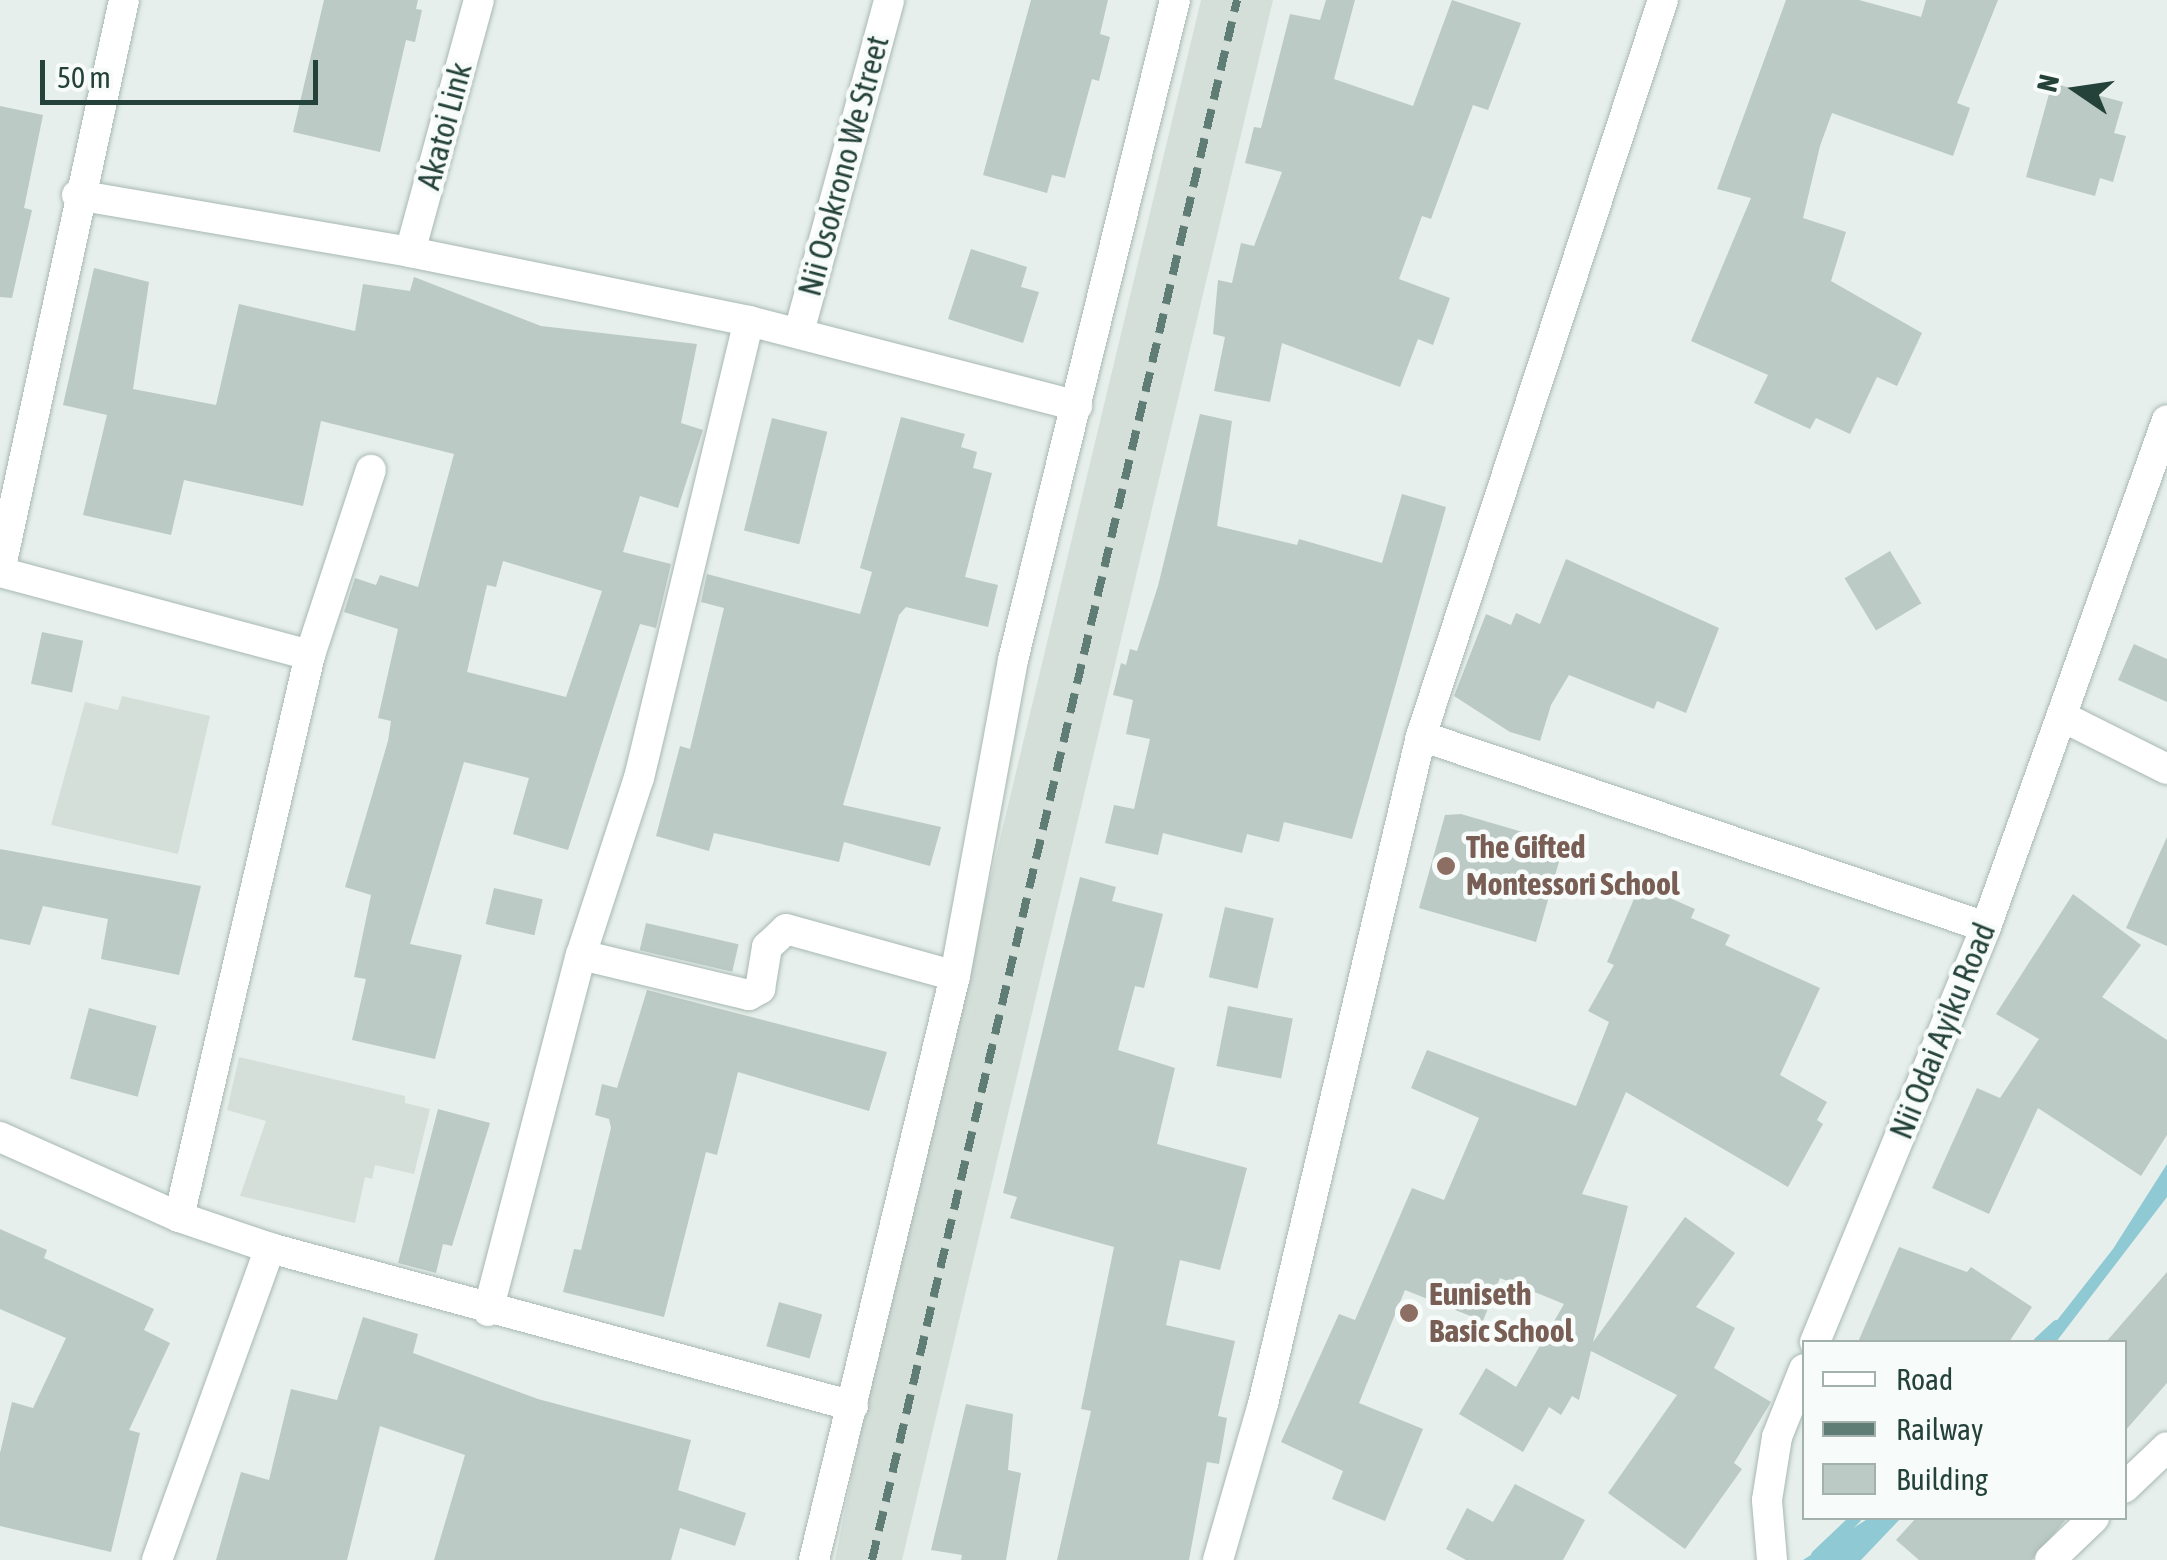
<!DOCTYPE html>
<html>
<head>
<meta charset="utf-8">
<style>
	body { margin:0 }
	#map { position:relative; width:2167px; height:1560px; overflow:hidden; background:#e6efeb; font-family:"Asap Condensed",sans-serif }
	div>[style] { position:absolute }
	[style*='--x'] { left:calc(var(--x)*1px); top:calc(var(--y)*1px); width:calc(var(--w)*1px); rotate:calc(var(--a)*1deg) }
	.built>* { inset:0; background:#d4dfda }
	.water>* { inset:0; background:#8ec9d4 }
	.stream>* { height:11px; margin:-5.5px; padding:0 5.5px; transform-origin:5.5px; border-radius:5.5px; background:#8ec9d4 }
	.building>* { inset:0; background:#bbcac4; transform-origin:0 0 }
	.roads { filter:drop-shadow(0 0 2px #a8b8b2) drop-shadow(0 0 2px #a8b8b2) }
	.street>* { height:30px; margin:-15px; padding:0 15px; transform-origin:15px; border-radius:15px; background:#fff }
	.secondary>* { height:30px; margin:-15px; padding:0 15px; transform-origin:15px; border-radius:15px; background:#fff }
	.rail>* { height:8px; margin-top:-4px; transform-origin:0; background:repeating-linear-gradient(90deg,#5f7d75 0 20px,transparent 0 30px) }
	.dots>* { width:28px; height:28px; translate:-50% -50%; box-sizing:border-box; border:5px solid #f7fbf9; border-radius:50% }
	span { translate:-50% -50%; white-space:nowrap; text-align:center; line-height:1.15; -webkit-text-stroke:9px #f7fbf9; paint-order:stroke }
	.street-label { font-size:32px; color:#24423a }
	.education-label { font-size:32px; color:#785e54; font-weight:700 }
	.left { translate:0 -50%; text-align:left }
	.legend { position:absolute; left:1802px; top:1340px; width:325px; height:180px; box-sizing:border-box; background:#f7fbf9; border:2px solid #a3b1ad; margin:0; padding:12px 18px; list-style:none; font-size:30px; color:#24423a }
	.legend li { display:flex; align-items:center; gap:20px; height:50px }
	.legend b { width:50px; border:2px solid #a3b1ad }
	.north { position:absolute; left:2027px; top:40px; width:100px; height:100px; -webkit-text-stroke:8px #f7fbf9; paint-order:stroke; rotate:283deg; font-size:28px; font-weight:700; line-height:40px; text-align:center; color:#24423a }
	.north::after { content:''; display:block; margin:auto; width:35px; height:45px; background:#24423a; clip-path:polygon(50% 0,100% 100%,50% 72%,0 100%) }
	.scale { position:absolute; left:40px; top:60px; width:278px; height:45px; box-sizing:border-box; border:5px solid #24423a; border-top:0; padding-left:12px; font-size:30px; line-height:35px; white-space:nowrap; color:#24423a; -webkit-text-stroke:8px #f7fbf9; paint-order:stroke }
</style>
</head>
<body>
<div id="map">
	<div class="built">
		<div style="clip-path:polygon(1201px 0,1273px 0,902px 1560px,835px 1560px,873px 1369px)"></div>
		<div style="clip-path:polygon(122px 696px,210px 716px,178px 854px,51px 825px,85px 702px,118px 710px)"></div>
		<div style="clip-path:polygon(239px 1057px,405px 1096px,405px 1103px,430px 1109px,414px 1174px,375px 1165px,372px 1179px,365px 1177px,355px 1223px,240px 1196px,266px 1121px,227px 1110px)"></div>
	</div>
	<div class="water">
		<div style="clip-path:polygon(2167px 1164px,2167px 1197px,2056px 1342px,2040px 1342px,2113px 1249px)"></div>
		<div style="clip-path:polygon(1869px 1518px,1901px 1518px,1861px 1560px,1803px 1560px)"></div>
	</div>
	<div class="stream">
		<div style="--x:2038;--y:1342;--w:25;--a:-43"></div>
		<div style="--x:1816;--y:1555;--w:54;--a:-43.5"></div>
	</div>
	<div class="building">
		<div style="clip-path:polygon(324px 0,418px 0,416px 9px,422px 10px,415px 42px,406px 40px,380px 152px,293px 132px)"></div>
		<div style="clip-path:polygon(1031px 0,1108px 0,1100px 34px,1110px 37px,1099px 81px,1092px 79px,1065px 178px,1052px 175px,1047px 193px,983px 175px)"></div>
		<div style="clip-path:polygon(1326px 0,1355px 0,1334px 79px,1413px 106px,1452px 0,1521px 23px,1488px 110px,1473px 105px,1431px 219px,1422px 216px,1399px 279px,1450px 298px,1433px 345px,1418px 339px,1400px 387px,1282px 343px,1270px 402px,1214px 391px,1225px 337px,1213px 334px,1218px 280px,1232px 283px,1241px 243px,1254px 246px,1282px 172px,1245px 163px,1254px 127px,1261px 128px,1290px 14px,1320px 20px)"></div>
		<div style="clip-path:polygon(1786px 0,1859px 0,1921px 17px,1926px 0,1998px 0,1957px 103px,1970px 108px,1953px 156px,1832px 113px,1820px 146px,1803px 218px,1846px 232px,1831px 281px,1922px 333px,1897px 386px,1877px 377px,1850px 434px,1816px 418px,1810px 429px,1754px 403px,1768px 375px,1691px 341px,1751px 198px,1717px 189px)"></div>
		<div style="clip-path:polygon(2052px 83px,2123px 102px,2114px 133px,2126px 136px,2113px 182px,2100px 178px,2095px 196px,2026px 177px)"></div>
		<div style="clip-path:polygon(0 106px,43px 115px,24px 208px,32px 210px,12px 298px,0 297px)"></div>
		<div style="clip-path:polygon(971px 249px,1027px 267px,1021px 287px,1039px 292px,1023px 343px,948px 319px)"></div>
		<div style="clip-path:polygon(evenodd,94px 268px,149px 282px,133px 389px,216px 405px,239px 304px,355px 331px,363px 284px,410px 291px,414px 277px,541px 326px,697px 344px,681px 423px,703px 430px,678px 508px,640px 496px,623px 552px,671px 564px,656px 628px,640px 624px,568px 850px,513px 834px,529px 778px,464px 762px,410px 944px,462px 955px,435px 1059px,352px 1040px,366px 979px,354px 977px,371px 895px,345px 887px,388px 741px,391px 721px,378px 718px,398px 629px,344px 612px,355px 578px,376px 585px,380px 575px,418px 587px,454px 454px,321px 421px,303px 506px,184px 480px,171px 535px,83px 515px,107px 415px,63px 405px,94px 268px,503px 561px,602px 591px,566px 697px,467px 672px,487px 585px,496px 587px,503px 561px)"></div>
		<div style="clip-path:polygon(1200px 414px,1232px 421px,1217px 526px,1297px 545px,1299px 539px,1382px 563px,1402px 494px,1446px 507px,1352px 839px,1284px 822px,1279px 842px,1247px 834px,1242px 853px,1163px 833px,1158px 855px,1105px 843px,1114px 805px,1134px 809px,1150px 739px,1126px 734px,1133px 700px,1113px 695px,1121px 663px,1126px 665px,1130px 649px,1137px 651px,1158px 586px)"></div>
		<div style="clip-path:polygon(901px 417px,965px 434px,961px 447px,977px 452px,973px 468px,992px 473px,965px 577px,998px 585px,988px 627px,906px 607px,899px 615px,843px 805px,941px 827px,930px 866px,844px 842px,839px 862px,714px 833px,709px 851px,656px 836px,680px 746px,690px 749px,724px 608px,701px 602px,707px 574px,860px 614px,872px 572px,860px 568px)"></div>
		<div style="left:772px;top:418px;width:57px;height:116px;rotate:14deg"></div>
		<div style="left:1890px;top:551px;width:61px;height:53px;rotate:59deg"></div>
		<div style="clip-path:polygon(1566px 559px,1719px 628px,1686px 713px,1657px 701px,1654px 709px,1569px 675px,1551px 705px,1540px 741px,1510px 732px,1454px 696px,1486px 614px,1511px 625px,1516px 613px,1540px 624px)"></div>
		<div style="left:42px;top:632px;width:42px;height:53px;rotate:12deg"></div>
		<div style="clip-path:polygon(2134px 644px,2167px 659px,2167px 702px,2118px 680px)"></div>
		<div style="clip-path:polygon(1461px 814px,1564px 844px,1536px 942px,1419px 908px,1445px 815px)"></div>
		<div style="clip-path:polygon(2167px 837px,2167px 946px,2126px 928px)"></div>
		<div style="clip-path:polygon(0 849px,201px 886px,179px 975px,101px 959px,108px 919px,43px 906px,30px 945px,0 939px)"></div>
		<div style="clip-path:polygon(1080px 877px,1116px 887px,1112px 901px,1163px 914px,1144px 988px,1135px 986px,1118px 1050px,1175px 1068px,1157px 1144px,1247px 1168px,1220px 1270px,1180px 1260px,1166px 1325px,1235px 1341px,1218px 1416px,1227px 1418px,1219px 1464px,1207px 1462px,1189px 1560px,1057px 1560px,1091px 1411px,1081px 1409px,1114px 1247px,1010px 1218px,1017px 1197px,1003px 1193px)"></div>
		<div style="clip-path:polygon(1640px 885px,1695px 909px,1691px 918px,1730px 935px,1725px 945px,1820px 988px,1780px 1075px,1827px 1102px,1817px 1120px,1823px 1124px,1788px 1187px,1626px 1092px,1582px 1194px,1628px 1206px,1593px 1342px,1685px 1217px,1735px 1253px,1696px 1307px,1735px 1328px,1714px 1368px,1771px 1402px,1734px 1463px,1742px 1469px,1685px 1549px,1608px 1493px,1677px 1395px,1591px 1351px,1579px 1400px,1572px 1396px,1561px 1415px,1549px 1407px,1523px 1452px,1459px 1414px,1486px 1368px,1516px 1387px,1564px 1304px,1500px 1278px,1483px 1321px,1405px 1290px,1359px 1403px,1423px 1429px,1385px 1521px,1332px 1499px,1343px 1471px,1281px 1442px,1339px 1314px,1355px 1320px,1412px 1188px,1444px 1200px,1479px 1118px,1411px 1088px,1427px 1050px,1576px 1106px,1609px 1022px,1588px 1011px,1614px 965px,1607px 962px)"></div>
		<div style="left:494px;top:888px;width:50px;height:37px;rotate:13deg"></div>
		<div style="clip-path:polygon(2073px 894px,2141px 945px,2102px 997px,2167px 1040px,2167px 1135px,2141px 1176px,2038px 1108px,1989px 1214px,1932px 1188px,1977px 1088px,2000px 1098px,2039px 1039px,1996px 1014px)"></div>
		<div style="left:1225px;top:907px;width:50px;height:72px;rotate:13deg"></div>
		<div style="left:646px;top:923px;width:95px;height:28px;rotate:13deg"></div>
		<div style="clip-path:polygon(647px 990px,887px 1052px,869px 1111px,738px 1072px,717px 1155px,706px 1152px,664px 1317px,563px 1292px,574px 1249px,581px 1250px,611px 1128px,609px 1119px,595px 1115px,602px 1084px,617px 1088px)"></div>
		<div style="left:1228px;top:1006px;width:66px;height:61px;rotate:11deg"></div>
		<div style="left:89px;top:1008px;width:70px;height:73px;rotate:15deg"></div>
		<div style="clip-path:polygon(438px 1109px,490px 1123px,452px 1246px,443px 1244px,436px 1273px,398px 1263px)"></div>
		<div style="clip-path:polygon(0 1229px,47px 1250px,44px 1258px,154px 1309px,144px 1330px,170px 1343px,129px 1430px,140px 1433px,111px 1552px,0 1526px,0 1453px,12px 1402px,33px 1408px,66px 1338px,0 1309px)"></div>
		<div style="clip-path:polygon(1899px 1247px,1967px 1272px,1971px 1267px,2032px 1307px,2009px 1342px,1858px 1342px)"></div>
		<div style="clip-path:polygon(2167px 1272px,2167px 1383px,2124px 1432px,2124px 1342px,2106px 1342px)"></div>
		<div style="left:779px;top:1302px;width:45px;height:46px;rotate:16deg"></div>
		<div style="clip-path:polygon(363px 1317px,418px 1334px,413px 1353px,538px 1399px,691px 1440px,678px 1490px,746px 1513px,735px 1546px,680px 1528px,671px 1560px,434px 1560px,465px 1455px,380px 1426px,347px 1560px,216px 1560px,241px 1472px,269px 1480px,291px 1389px,337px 1400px)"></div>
		<div style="clip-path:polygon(966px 1404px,1013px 1414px,1008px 1470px,1021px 1473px,1006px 1560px,961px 1560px,962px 1555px,931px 1550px)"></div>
		<div style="clip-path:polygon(1515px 1484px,1585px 1520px,1563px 1560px,1466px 1560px,1446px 1549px,1467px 1508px,1493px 1522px)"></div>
		<div style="clip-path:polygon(1916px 1518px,2067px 1518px,2032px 1560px,1919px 1560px,1896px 1540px)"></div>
	</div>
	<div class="roads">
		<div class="street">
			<div style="--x:77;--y:195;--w:338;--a:9.7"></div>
			<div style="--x:410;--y:252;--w:346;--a:11.5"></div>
			<div style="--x:749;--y:321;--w:339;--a:14.5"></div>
			<div style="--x:410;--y:252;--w:261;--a:-74.7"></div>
			<div style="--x:799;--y:332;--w:344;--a:-74.8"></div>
			<div style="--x:0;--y:571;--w:584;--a:-77.75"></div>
			<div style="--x:0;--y:572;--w:321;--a:15"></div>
			<div style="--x:1421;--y:736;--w:596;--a:18.68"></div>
			<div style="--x:581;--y:955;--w:173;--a:13.4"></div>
			<div style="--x:749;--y:995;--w:13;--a:-29"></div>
			<div style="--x:760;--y:989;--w:43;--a:-80.5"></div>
			<div style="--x:767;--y:947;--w:26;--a:-43"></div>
			<div style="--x:786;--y:929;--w:175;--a:15.5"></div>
			<div style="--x:0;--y:1137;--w:196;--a:24.1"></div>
			<div style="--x:179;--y:1217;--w:96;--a:18.8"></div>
			<div style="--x:270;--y:1248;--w:604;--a:15.16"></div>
			<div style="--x:179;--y:1217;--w:577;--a:-76.88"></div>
			<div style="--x:310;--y:655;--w:195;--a:-71.8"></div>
			<div style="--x:488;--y:1311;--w:368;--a:-75.4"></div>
			<div style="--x:581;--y:955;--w:186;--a:-71.9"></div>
			<div style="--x:639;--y:778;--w:470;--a:-76.5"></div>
			<div style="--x:2124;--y:1488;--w:59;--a:-43.6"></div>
			<div style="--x:157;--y:1560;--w:332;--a:-70.1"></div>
			<div style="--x:814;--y:1560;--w:601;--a:-76.43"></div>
			<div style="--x:955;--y:976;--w:321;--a:-79.6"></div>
			<div style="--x:1013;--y:660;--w:680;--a:-76.21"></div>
			<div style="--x:2050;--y:1560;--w:61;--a:-43.7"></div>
		</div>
		<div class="secondary">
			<div style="--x:2065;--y:718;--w:114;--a:26.6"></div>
			<div style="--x:1815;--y:1342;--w:449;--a:-67.6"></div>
			<div style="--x:1986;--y:927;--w:538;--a:-70.35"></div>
			<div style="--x:1218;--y:1560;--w:162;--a:-73.9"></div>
			<div style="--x:1263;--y:1404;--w:686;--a:-76.69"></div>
			<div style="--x:1421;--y:736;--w:775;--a:-71.8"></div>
			<div style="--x:1772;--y:1560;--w:60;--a:-94.8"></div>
			<div style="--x:1767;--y:1500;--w:64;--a:-81"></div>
			<div style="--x:1777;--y:1437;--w:73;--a:-68.3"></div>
		</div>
	</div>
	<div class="rail">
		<div style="--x:872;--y:1560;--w:1602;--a:-76.83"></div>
	</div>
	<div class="dots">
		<div style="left:1446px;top:866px;background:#8d6e63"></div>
		<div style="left:1409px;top:1313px;background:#8d6e63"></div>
	</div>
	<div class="street-label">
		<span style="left:445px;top:126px;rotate:-75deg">Akatoi Link</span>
		<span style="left:844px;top:166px;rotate:-75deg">Nii Osokrono We Street</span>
		<span style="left:1943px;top:1031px;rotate:-68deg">Nii Odai Ayiku Road</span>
	</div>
	<div class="education-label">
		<span class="left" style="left:1466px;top:866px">The Gifted<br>Montessori School</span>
		<span class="left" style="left:1429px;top:1313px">Euniseth<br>Basic School</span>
	</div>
	<ul class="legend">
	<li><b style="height:12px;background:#fff"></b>Road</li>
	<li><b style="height:12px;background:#5f7d75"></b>Railway</li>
	<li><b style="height:28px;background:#bbcac4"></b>Building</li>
	</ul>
	<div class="north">N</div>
	<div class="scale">50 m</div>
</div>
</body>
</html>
